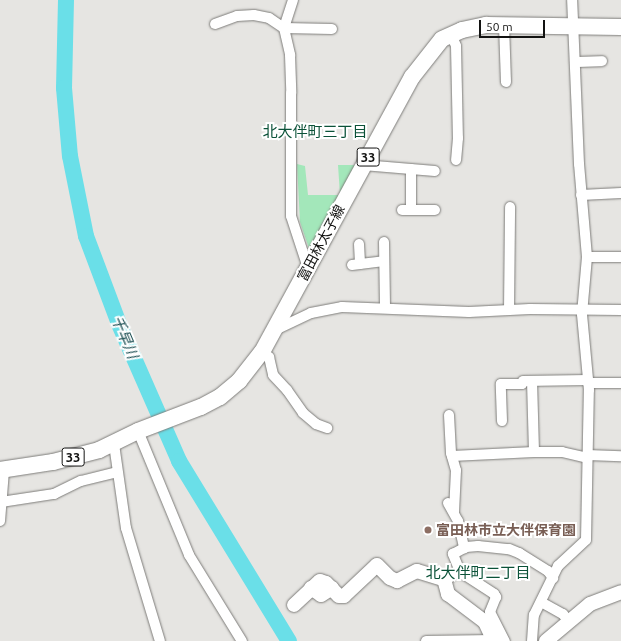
<!DOCTYPE html>
<html>
<head>
<meta charset="utf-8">
<style>
	body { margin:0 }
	#map { position:relative; width:621px; height:641px; overflow:hidden; background:#e6e5e2; font-family:Ubuntu,"Noto Sans JP",sans-serif }
	div>[style] { position:absolute }
	[style*='--x'] { left:calc(var(--x)*1px); top:calc(var(--y)*1px); width:calc(var(--w)*1px); rotate:calc(var(--a)*1deg) }
	.green>* { inset:0; background:#a3e7ba }
	.river>* { height:16px; margin:-8px; padding:0 8px; transform-origin:8px; border-radius:8px; background:#6adfe8 }
	.roads { filter:drop-shadow(0 0 1px #7d7c79) drop-shadow(0 0 1px #7d7c79) }
	.street>* { height:10px; margin:-5px; padding:0 5px; transform-origin:5px; border-radius:5px; background:#fff }
	.secondary>* { height:14px; margin:-7px; padding:0 7px; transform-origin:7px; border-radius:7px; background:#fff }
	.primary>* { height:16px; margin:-8px; padding:0 8px; transform-origin:8px; border-radius:8px; background:#fff }
	.dots>* { width:11px; height:11px; translate:-50% -50%; box-sizing:border-box; border:2px solid #fff; border-radius:50% }
	span { translate:-50% -50%; white-space:nowrap; text-align:center; line-height:1.15; -webkit-text-stroke:4px #fff; paint-order:stroke }
	.shield-label span { padding:1px 3px; background:#fff; border:1px solid; border-radius:3px; -webkit-text-stroke-width:0 }
	.shield-label { font-size:13px; color:#131312; font-weight:700 }
	.street-label { font-size:14px; color:#131312 }
	.education-label { font-size:14px; color:#785e54; font-weight:700 }
	.left { translate:0 -50%; text-align:left }
	.neighbourhood-label { font-size:15px; color:#0b5238 }
	.water-label { font-size:15px; color:#194d51; font-style:italic }
	.scale { position:absolute; left:479px; top:20px; width:66px; height:18px; box-sizing:border-box; border:2px solid #131312; border-top:0; padding-left:5px; font-size:12px; line-height:14px; white-space:nowrap; color:#131312; -webkit-text-stroke:3px #fff; paint-order:stroke }
</style>
</head>
<body>
<div id="map">
	<div class="green">
		<div style="clip-path:polygon(297px 164px,305px 166px,308px 195px,340px 195px,338px 165px,359px 165px,311px 254px,300px 222px)"></div>
	</div>
	<div class="river">
		<div style="--x:66;--y:0;--w:88;--a:91.3"></div>
		<div style="--x:64;--y:88;--w:68;--a:85"></div>
		<div style="--x:70;--y:156;--w:82;--a:78.7"></div>
		<div style="--x:86;--y:236;--w:94;--a:69.4"></div>
		<div style="--x:119;--y:324;--w:150;--a:66.3"></div>
		<div style="--x:179;--y:461;--w:211;--a:58.6"></div>
	</div>
	<div class="roads">
		<div class="street">
			<div style="--x:293;--y:0;--w:29;--a:108"></div>
			<div style="--x:284;--y:28;--w:28;--a:77"></div>
			<div style="--x:290;--y:55;--w:38;--a:88"></div>
			<div style="--x:291;--y:93;--w:123;--a:90"></div>
			<div style="--x:291;--y:216;--w:55;--a:71.9"></div>
			<div style="--x:215;--y:24;--w:23;--a:-20"></div>
			<div style="--x:237;--y:16;--w:17;--a:-3"></div>
			<div style="--x:254;--y:15;--w:15;--a:11"></div>
			<div style="--x:269;--y:18;--w:18;--a:34"></div>
			<div style="--x:284;--y:28;--w:48;--a:1.2"></div>
			<div style="--x:504;--y:25;--w:57;--a:88"></div>
			<div style="--x:451;--y:34;--w:13;--a:67"></div>
			<div style="--x:456;--y:46;--w:92;--a:88.8"></div>
			<div style="--x:458;--y:138;--w:22;--a:95"></div>
			<div style="--x:575;--y:62;--w:27;--a:-2"></div>
			<div style="--x:363;--y:165;--w:72;--a:4.8"></div>
			<div style="--x:581;--y:195;--w:40;--a:-2.9"></div>
			<div style="--x:402;--y:210;--w:33;--a:0"></div>
			<div style="--x:411;--y:210;--w:41;--a:-90"></div>
			<div style="--x:384;--y:242;--w:66;--a:89.1"></div>
			<div style="--x:359;--y:244;--w:20;--a:87"></div>
			<div style="--x:587;--y:257;--w:34;--a:0"></div>
			<div style="--x:352;--y:265;--w:32;--a:-7"></div>
			<div style="--x:509;--y:310;--w:103;--a:-89.4"></div>
			<div style="--x:273;--y:331;--w:42;--a:-25.3"></div>
			<div style="--x:311;--y:313;--w:32;--a:-11"></div>
			<div style="--x:342;--y:307;--w:127;--a:2.3"></div>
			<div style="--x:469;--y:312;--w:61;--a:-2.8"></div>
			<div style="--x:530;--y:309;--w:91;--a:0.6"></div>
			<div style="--x:262;--y:352;--w:9;--a:36"></div>
			<div style="--x:269;--y:357;--w:18;--a:77"></div>
			<div style="--x:273;--y:375;--w:21;--a:47"></div>
			<div style="--x:287;--y:390;--w:28;--a:55"></div>
			<div style="--x:303;--y:413;--w:17;--a:40"></div>
			<div style="--x:316;--y:424;--w:12;--a:20"></div>
			<div style="--x:588;--y:383;--w:33;--a:0"></div>
			<div style="--x:449;--y:415;--w:38;--a:87"></div>
			<div style="--x:451;--y:453;--w:18;--a:74"></div>
			<div style="--x:456;--y:470;--w:42;--a:92.7"></div>
			<div style="--x:502;--y:421;--w:37;--a:-92"></div>
			<div style="--x:501;--y:384;--w:21;--a:0"></div>
			<div style="--x:522;--y:384;--w:3;--a:-72"></div>
			<div style="--x:523;--y:381;--w:65;--a:-0.9"></div>
			<div style="--x:138;--y:431;--w:134;--a:67.6"></div>
			<div style="--x:189;--y:555;--w:101;--a:58.4"></div>
			<div style="--x:114;--y:444;--w:85;--a:81.9"></div>
			<div style="--x:126;--y:528;--w:118;--a:73.3"></div>
			<div style="--x:534;--y:452;--w:28;--a:0"></div>
			<div style="--x:562;--y:452;--w:26;--a:13"></div>
			<div style="--x:587;--y:455;--w:34;--a:2"></div>
			<div style="--x:452;--y:456;--w:82;--a:-2.8"></div>
			<div style="--x:534;--y:452;--w:71;--a:-91.6"></div>
			<div style="--x:1;--y:502;--w:54;--a:-8.6"></div>
			<div style="--x:54;--y:494;--w:30;--a:-26"></div>
			<div style="--x:81;--y:481;--w:36;--a:-14"></div>
			<div style="--x:448;--y:503;--w:21;--a:61"></div>
			<div style="--x:458;--y:521;--w:28;--a:77"></div>
			<div style="--x:0;--y:521;--w:51;--a:-85.5"></div>
			<div style="--x:461;--y:574;--w:22;--a:-112"></div>
			<div style="--x:453;--y:554;--w:15;--a:-28"></div>
			<div style="--x:466;--y:547;--w:12;--a:-5"></div>
			<div style="--x:478;--y:546;--w:31;--a:6"></div>
			<div style="--x:509;--y:549;--w:11;--a:22"></div>
			<div style="--x:519;--y:553;--w:34;--a:32"></div>
			<div style="--x:548;--y:571;--w:9;--a:54"></div>
			<div style="--x:445;--y:581;--w:14;--a:-36"></div>
			<div style="--x:456;--y:573;--w:9;--a:13"></div>
			<div style="--x:465;--y:575;--w:35;--a:33"></div>
			<div style="--x:494;--y:594;--w:4;--a:56"></div>
			<div style="--x:496;--y:597;--w:16;--a:112"></div>
			<div style="--x:490;--y:612;--w:33;--a:63"></div>
			<div style="--x:541;--y:602;--w:25;--a:29"></div>
			<div style="--x:563;--y:614;--w:10;--a:53"></div>
			<div style="--x:426;--y:641;--w:67;--a:-0.9"></div>
			<div style="--x:532;--y:641;--w:26;--a:-86"></div>
			<div style="--x:534;--y:615;--w:55;--a:-63.9"></div>
			<div style="--x:558;--y:566;--w:38;--a:-43"></div>
			<div style="--x:586;--y:540;--w:150;--a:-88.9"></div>
			<div style="--x:589;--y:390;--w:76;--a:-95.3"></div>
			<div style="--x:582;--y:314;--w:57;--a:-85"></div>
			<div style="--x:587;--y:257;--w:93;--a:-94.9"></div>
			<div style="--x:579;--y:164;--w:164;--a:-92.4"></div>
		</div>
		<div class="secondary">
			<div style="--x:311;--y:588;--w:12;--a:35"></div>
			<div style="--x:321;--y:595;--w:13;--a:-32"></div>
			<div style="--x:294;--y:605;--w:35;--a:-43"></div>
			<div style="--x:320;--y:581;--w:6;--a:18"></div>
			<div style="--x:326;--y:583;--w:18;--a:45"></div>
			<div style="--x:339;--y:596;--w:5;--a:0"></div>
			<div style="--x:344;--y:596;--w:45;--a:-43.2"></div>
			<div style="--x:377;--y:565;--w:18;--a:45"></div>
			<div style="--x:390;--y:578;--w:8;--a:23"></div>
			<div style="--x:397;--y:581;--w:22;--a:-27"></div>
			<div style="--x:417;--y:571;--w:28;--a:17"></div>
			<div style="--x:444;--y:579;--w:16;--a:75"></div>
			<div style="--x:448;--y:594;--w:46;--a:37.1"></div>
			<div style="--x:485;--y:622;--w:21;--a:65"></div>
			<div style="--x:546;--y:641;--w:57;--a:-40.1"></div>
			<div style="--x:590;--y:604;--w:33;--a:-21"></div>
		</div>
		<div class="primary">
			<div style="--x:0;--y:470;--w:54;--a:-8.6"></div>
			<div style="--x:53;--y:462;--w:48;--a:-14.6"></div>
			<div style="--x:99;--y:450;--w:43;--a:-26"></div>
			<div style="--x:138;--y:431;--w:67;--a:-20.9"></div>
			<div style="--x:201;--y:407;--w:21;--a:-28"></div>
			<div style="--x:220;--y:397;--w:25;--a:-40"></div>
			<div style="--x:239;--y:381;--w:37;--a:-52"></div>
			<div style="--x:262;--y:352;--w:313;--a:-61.4"></div>
			<div style="--x:412;--y:77;--w:48;--a:-51.7"></div>
			<div style="--x:442;--y:39;--w:22;--a:-24"></div>
			<div style="--x:462;--y:30;--w:25;--a:-12"></div>
			<div style="--x:486;--y:25;--w:135;--a:0.8"></div>
		</div>
	</div>
	<div class="dots">
		<div style="left:428px;top:530px;background:#8d6e63"></div>
	</div>
	<div class="shield-label">
		<span style="left:368px;top:157px">33</span>
		<span style="left:73px;top:457px">33</span>
	</div>
	<div class="street-label">
		<span style="left:321px;top:243px;rotate:-62deg">富田林太子線</span>
	</div>
	<div class="education-label">
		<span class="left" style="left:436px;top:530px">富田林市立大伴保育園</span>
	</div>
	<div class="neighbourhood-label">
		<span style="left:315px;top:132px">北大伴町三丁目</span>
		<span style="left:478px;top:573px">北大伴町二丁目</span>
	</div>
	<div class="water-label">
		<span style="left:125px;top:337px;rotate:67deg">千早川</span>
	</div>
	<div class="scale">50 m</div>
</div>
</body>
</html>
